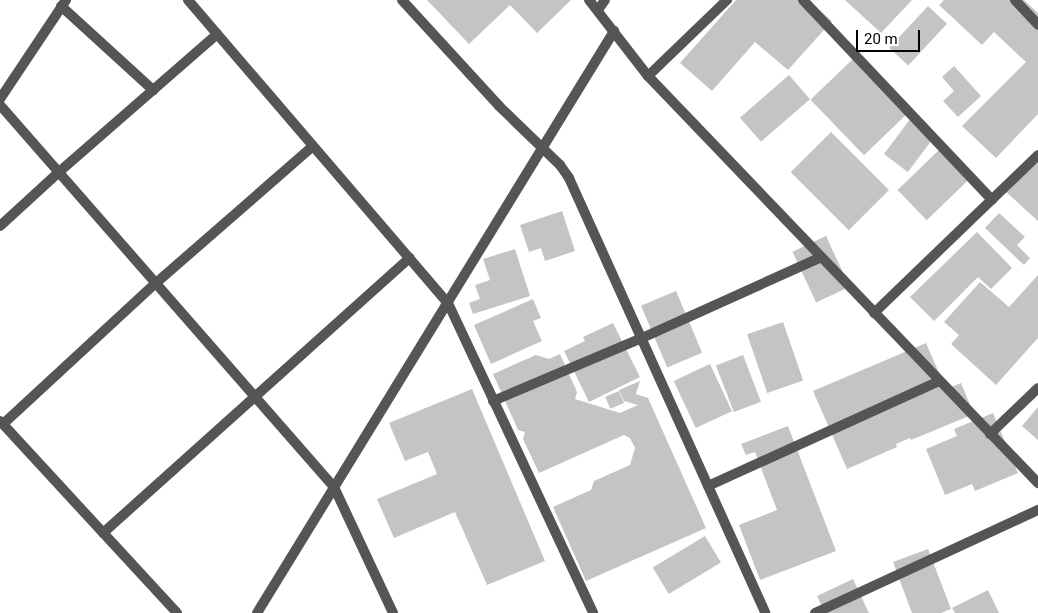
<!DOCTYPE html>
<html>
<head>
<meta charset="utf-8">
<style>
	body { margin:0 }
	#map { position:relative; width:1038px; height:613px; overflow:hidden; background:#fff; font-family:Roboto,sans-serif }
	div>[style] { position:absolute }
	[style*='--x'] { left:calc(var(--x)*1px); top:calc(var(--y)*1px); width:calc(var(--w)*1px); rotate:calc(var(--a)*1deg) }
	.building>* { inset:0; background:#c4c4c4; transform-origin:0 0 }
	.minor>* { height:10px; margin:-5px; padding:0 5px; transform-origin:5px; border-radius:5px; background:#555 }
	span { translate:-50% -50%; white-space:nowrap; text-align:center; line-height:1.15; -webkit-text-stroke:4px #fff; paint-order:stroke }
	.scale { position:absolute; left:856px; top:30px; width:64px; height:22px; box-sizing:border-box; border:2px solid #000; border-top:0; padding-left:6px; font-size:15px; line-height:18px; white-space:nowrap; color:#000; -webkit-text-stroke:4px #fff; paint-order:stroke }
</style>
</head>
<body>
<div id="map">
	<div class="building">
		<div style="clip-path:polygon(427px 0,571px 0,537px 33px,510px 5px,469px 44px)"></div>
		<div style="clip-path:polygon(736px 0,808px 0,832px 21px,788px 70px,755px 42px,712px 91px,680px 63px)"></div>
		<div style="clip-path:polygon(845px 0,912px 0,881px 33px)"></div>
		<div style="clip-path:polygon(944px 0,1024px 0,1038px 13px,1038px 114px,996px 158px,962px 126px,1026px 62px,994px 32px,982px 45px,939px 5px)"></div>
		<div style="left:928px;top:6px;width:26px;height:57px;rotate:43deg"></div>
		<div style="left:858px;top:54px;width:77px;height:66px;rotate:46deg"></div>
		<div style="clip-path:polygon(954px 66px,981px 96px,958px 117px,943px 101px,954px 91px,942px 77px)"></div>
		<div style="left:789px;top:75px;width:32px;height:65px;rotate:49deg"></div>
		<div style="left:911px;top:118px;width:30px;height:45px;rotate:37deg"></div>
		<div style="left:831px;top:132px;width:82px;height:57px;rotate:45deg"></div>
		<div style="left:940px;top:149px;width:42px;height:59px;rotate:46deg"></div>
		<div style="clip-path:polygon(1038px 154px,1038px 221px,1004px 190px)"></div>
		<div style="clip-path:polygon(562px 211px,575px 251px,545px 261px,541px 248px,529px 252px,520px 225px)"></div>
		<div style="clip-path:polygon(999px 213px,1025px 237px,1017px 245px,1030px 258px,1024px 265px,985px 228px)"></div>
		<div style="clip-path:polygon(977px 232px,1012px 268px,991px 289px,978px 277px,934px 321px,910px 297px)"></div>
		<div style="left:826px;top:236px;width:56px;height:37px;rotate:65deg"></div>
		<div style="clip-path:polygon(515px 249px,530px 296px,473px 314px,469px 303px,480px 299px,475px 285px,490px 280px,483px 259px)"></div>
		<div style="clip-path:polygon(1038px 275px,1038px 338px,996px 385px,951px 344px,959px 335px,944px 322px,980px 282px,1009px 307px)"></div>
		<div style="left:676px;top:291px;width:67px;height:38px;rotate:67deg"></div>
		<div style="clip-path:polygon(533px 299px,541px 318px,533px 321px,542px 341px,491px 364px,474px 325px)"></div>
		<div style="left:783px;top:322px;width:62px;height:38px;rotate:71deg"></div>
		<div style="clip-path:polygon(613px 323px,640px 377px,589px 402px,564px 351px,585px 341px,583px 337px)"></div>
		<div style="clip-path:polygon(926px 343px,946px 389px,961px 383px,974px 414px,911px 440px,910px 438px,896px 444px,897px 447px,847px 469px,813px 391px)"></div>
		<div style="clip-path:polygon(560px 354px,577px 392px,575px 399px,620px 413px,638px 405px,624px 401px,619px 390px,640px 381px,636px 394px,648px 398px,706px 528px,586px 581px,553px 507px,591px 490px,594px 481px,630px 465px,635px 448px,630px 438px,624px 435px,539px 473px,523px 439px,525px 432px,518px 430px,493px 374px,536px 355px,549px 359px)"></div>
		<div style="left:743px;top:355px;width:50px;height:29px;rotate:69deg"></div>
		<div style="left:710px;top:364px;width:52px;height:40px;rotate:65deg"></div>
		<div style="clip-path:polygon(472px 389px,545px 561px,487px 585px,455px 512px,394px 538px,377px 499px,437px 474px,428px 452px,405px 461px,389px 423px)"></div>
		<div style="left:619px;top:391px;width:13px;height:15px;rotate:67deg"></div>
		<div style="clip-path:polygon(1038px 407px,1038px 440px,1022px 426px)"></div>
		<div style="clip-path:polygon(993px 413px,1018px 473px,975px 491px,972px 484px,945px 495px,926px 449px,957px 436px,954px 429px)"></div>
		<div style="clip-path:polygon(788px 426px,836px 551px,760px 580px,739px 525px,777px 510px,755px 452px,746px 455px,741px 444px)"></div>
		<div style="left:705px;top:536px;width:31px;height:61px;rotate:59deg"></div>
		<div style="clip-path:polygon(928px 549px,951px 609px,941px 613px,912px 613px,893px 562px)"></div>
		<div style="clip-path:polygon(853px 579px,869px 613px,825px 613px,817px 596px)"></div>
		<div style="clip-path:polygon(988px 590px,999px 613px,955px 613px,952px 608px)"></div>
	</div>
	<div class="minor">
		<div style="--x:188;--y:0;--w:399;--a:49.4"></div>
		<div style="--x:448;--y:303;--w:342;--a:64.9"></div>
		<div style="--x:402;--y:0;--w:144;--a:47.5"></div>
		<div style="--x:499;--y:106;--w:85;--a:44"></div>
		<div style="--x:560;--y:165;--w:16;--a:55"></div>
		<div style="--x:569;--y:178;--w:477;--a:65.7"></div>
		<div style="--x:589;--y:0;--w:96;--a:52.2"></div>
		<div style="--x:648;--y:76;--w:564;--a:46.22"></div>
		<div style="--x:803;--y:0;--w:275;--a:46.6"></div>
		<div style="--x:1015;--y:0;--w:34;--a:47"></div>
		<div style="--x:61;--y:6;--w:125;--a:42.4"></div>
		<div style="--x:598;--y:10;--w:12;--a:-55"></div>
		<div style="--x:648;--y:76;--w:110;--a:-43.9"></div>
		<div style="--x:0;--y:99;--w:119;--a:-56.3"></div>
		<div style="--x:0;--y:105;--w:507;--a:48.84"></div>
		<div style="--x:334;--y:487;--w:139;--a:64.9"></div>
		<div style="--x:0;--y:226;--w:80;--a:-42.5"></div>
		<div style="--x:59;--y:172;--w:210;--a:-41.1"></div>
		<div style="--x:874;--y:313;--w:228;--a:-43.9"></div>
		<div style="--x:493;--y:401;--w:162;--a:-22.9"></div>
		<div style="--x:642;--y:338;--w:196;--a:-24.3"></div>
		<div style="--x:0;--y:421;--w:261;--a:47.3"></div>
		<div style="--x:3;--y:424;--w:208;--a:-42.7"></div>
		<div style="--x:156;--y:283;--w:208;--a:-41.1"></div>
		<div style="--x:990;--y:434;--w:66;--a:-43.8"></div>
		<div style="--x:708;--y:486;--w:254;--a:-24.4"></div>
		<div style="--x:103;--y:533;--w:412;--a:-41.9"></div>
		<div style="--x:257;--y:613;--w:683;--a:-58.47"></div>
		<div style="--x:815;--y:613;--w:246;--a:-24.8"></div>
	</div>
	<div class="scale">20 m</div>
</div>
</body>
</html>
